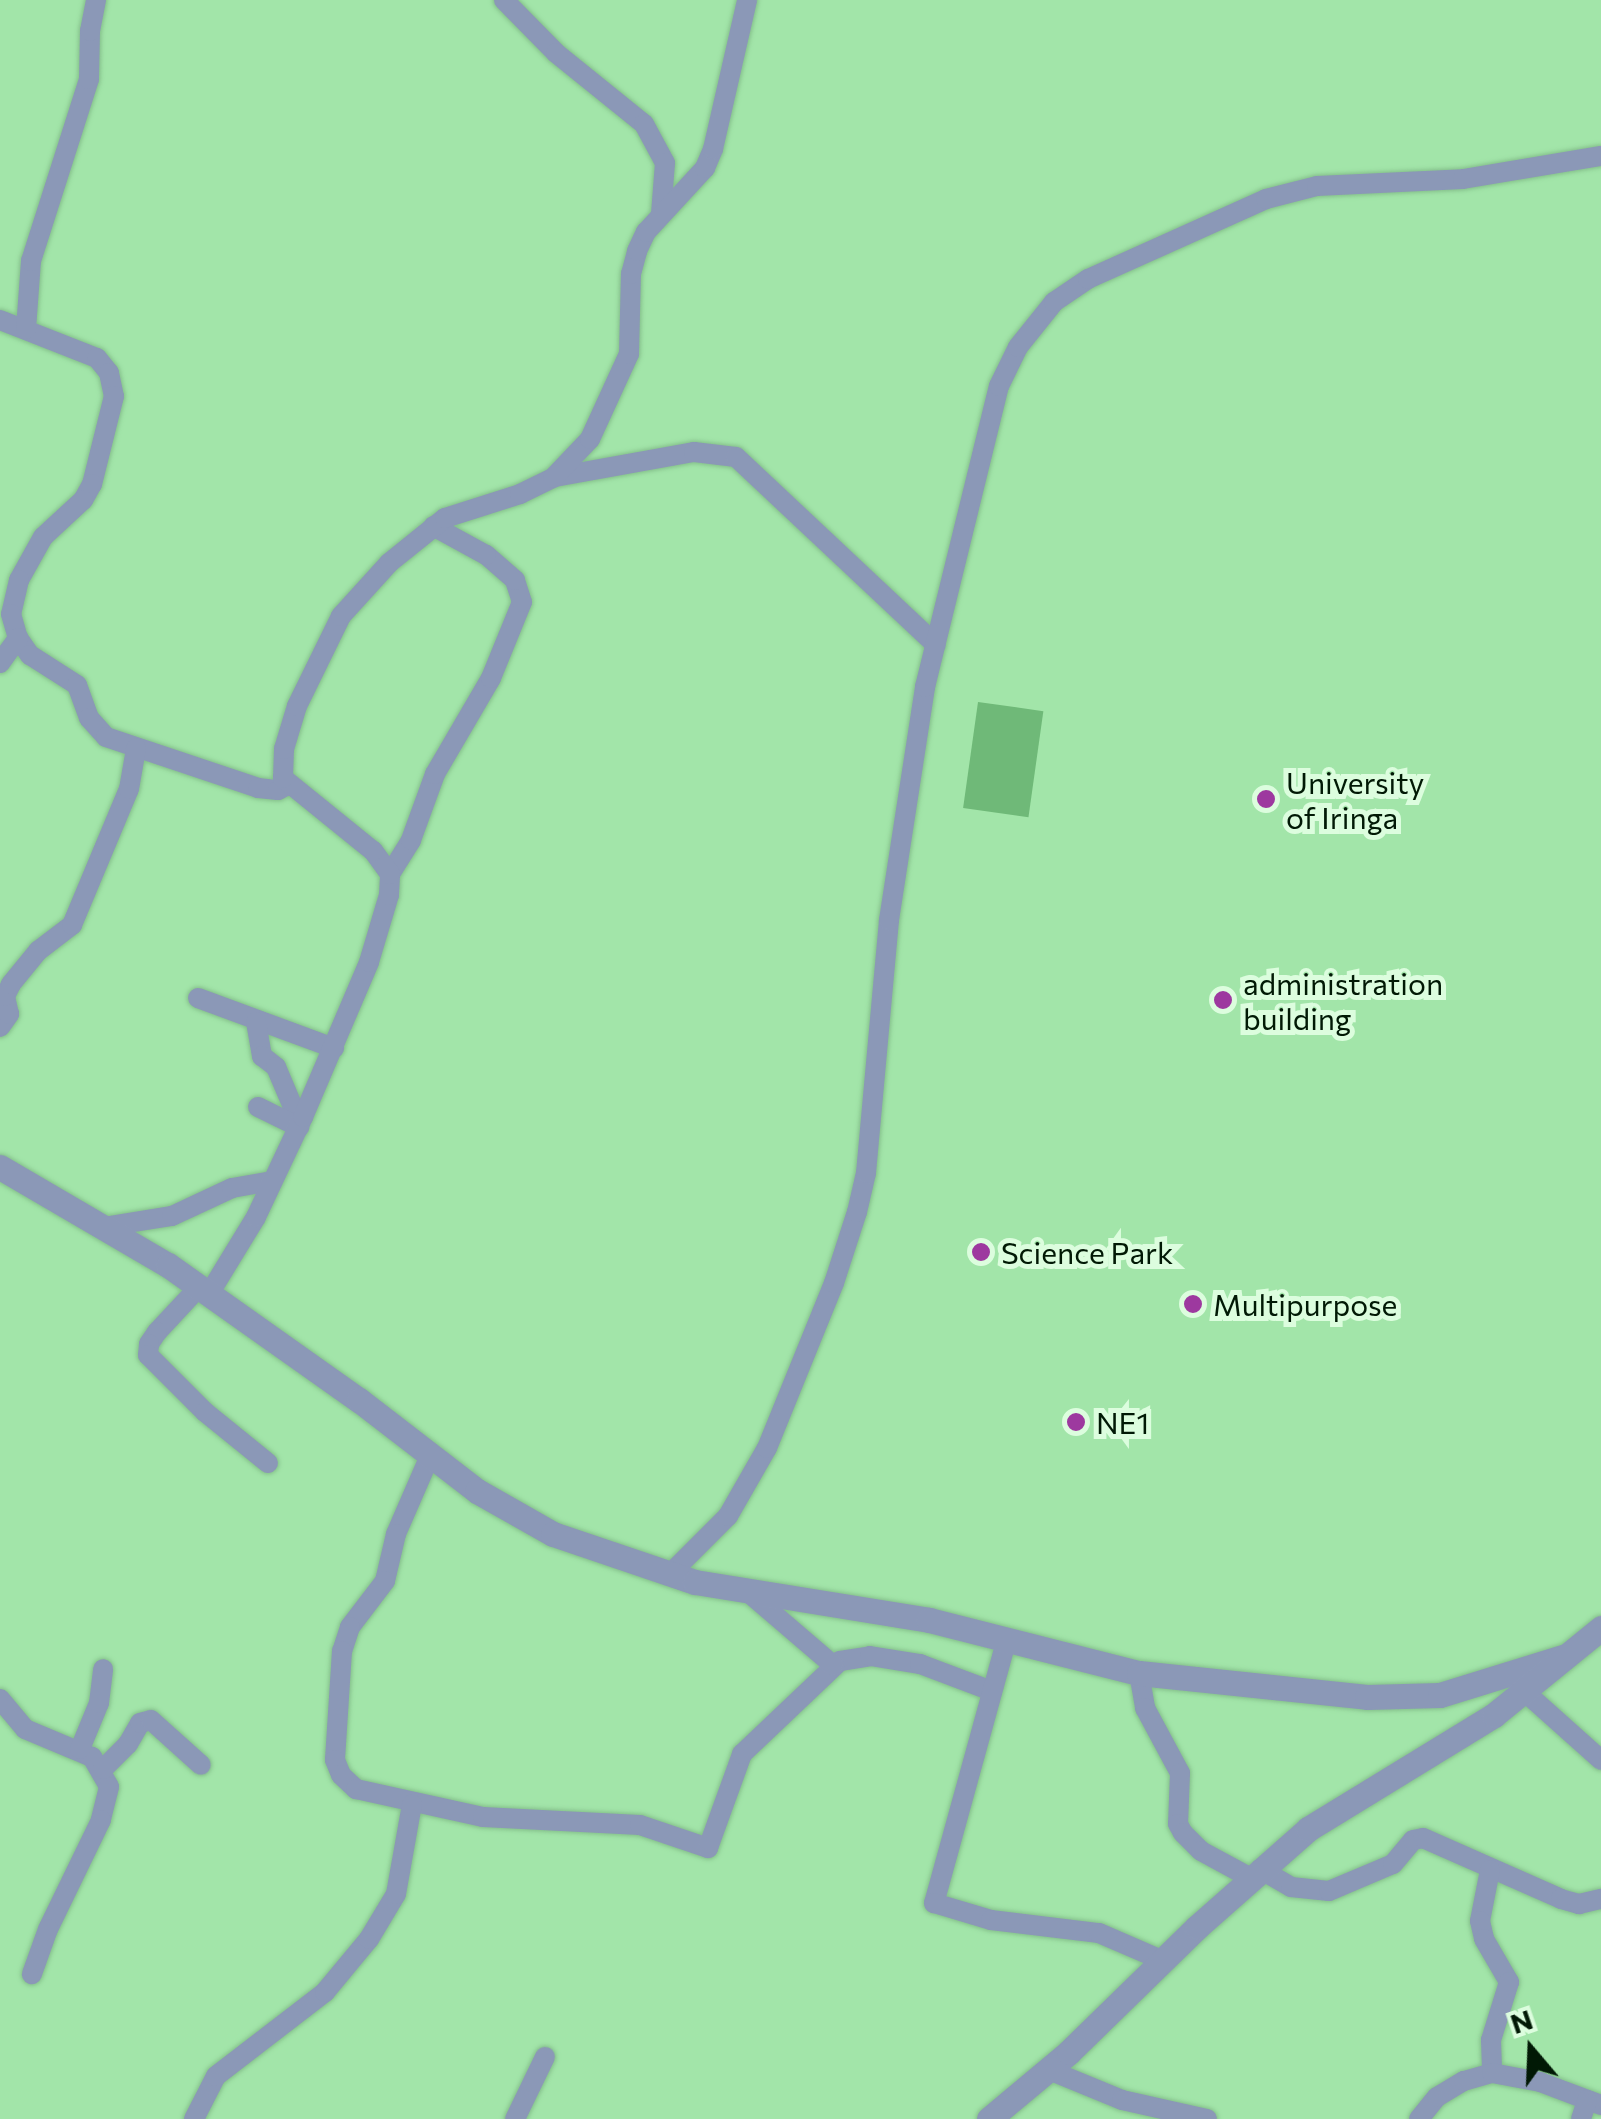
<!DOCTYPE html>
<html>
<head>
<meta charset="utf-8">
<style>
	body { margin:0 }
	#map { position:relative; width:1601px; height:2119px; overflow:hidden; background:#a2e5a9; font-family:Commissioner,sans-serif }
	div>[style] { position:absolute }
	[style*='--x'] { left:calc(var(--x)*1px); top:calc(var(--y)*1px); width:calc(var(--w)*1px); rotate:calc(var(--a)*1deg) }
	.green>* { inset:0; background:#6fb978; transform-origin:0 0 }
	.roads { filter:drop-shadow(0 0 2px #85c08b) drop-shadow(0 0 2px #85c08b) }
	.minor>* { height:20px; margin:-10px; padding:0 10px; transform-origin:10px; border-radius:10px; background:#8b98b7 }
	.tertiary>* { height:25px; margin:-12.5px; padding:0 12.5px; transform-origin:12.5px; border-radius:12.5px; background:#8b98b7 }
	.dots>* { width:28px; height:28px; translate:-50% -50%; box-sizing:border-box; border:5px solid #dcfdde; border-radius:50% }
	span { translate:-50% -50%; white-space:nowrap; text-align:center; line-height:1.15; -webkit-text-stroke:10px #dcfdde; paint-order:stroke }
	.poi-label { font-size:30px; color:#011905 }
	.left { translate:0 -50%; text-align:left }
	.north { position:absolute; left:1481px; top:1999px; width:100px; height:100px; -webkit-text-stroke:8px #dcfdde; paint-order:stroke; rotate:341deg; font-size:28px; font-weight:700; line-height:40px; text-align:center; color:#011905 }
	.north::after { content:''; display:block; margin:auto; width:35px; height:45px; background:#011905; clip-path:polygon(50% 0,100% 100%,50% 72%,0 100%) }
</style>
</head>
<body>
<div id="map">
	<div class="green">
		<div style="left:978px;top:702px;width:66px;height:107px;rotate:8deg"></div>
	</div>
	<div class="roads">
		<div class="minor">
			<div style="--x:504;--y:0;--w:74;--a:45.5"></div>
			<div style="--x:556;--y:53;--w:113;--a:38.9"></div>
			<div style="--x:644;--y:124;--w:44;--a:61.7"></div>
			<div style="--x:665;--y:163;--w:51;--a:94.5"></div>
			<div style="--x:0;--y:320;--w:104;--a:21.4"></div>
			<div style="--x:97;--y:358;--w:19;--a:51"></div>
			<div style="--x:109;--y:373;--w:24;--a:78"></div>
			<div style="--x:114;--y:396;--w:91;--a:104"></div>
			<div style="--x:92;--y:484;--w:18;--a:119"></div>
			<div style="--x:83;--y:500;--w:54;--a:137.2"></div>
			<div style="--x:43;--y:537;--w:49;--a:119.2"></div>
			<div style="--x:19;--y:580;--w:35;--a:103"></div>
			<div style="--x:11;--y:614;--w:25;--a:74"></div>
			<div style="--x:18;--y:638;--w:21;--a:55"></div>
			<div style="--x:30;--y:655;--w:56;--a:32.6"></div>
			<div style="--x:77;--y:685;--w:35;--a:70"></div>
			<div style="--x:89;--y:718;--w:25;--a:48"></div>
			<div style="--x:106;--y:737;--w:160;--a:18.5"></div>
			<div style="--x:258;--y:788;--w:20;--a:6"></div>
			<div style="--x:278;--y:790;--w:11;--a:-27"></div>
			<div style="--x:26;--y:329;--w:68;--a:-85.8"></div>
			<div style="--x:31;--y:261;--w:191;--a:-72.3"></div>
			<div style="--x:89;--y:79;--w:48;--a:-88.8"></div>
			<div style="--x:90;--y:31;--w:32;--a:-79"></div>
			<div style="--x:555;--y:477;--w:141;--a:-10.2"></div>
			<div style="--x:694;--y:452;--w:42;--a:6.8"></div>
			<div style="--x:736;--y:457;--w:274;--a:43.2"></div>
			<div style="--x:0;--y:663;--w:31;--a:-54"></div>
			<div style="--x:390;--y:874;--w:40;--a:-58"></div>
			<div style="--x:411;--y:840;--w:70;--a:-70"></div>
			<div style="--x:435;--y:774;--w:111;--a:-59.7"></div>
			<div style="--x:491;--y:678;--w:82;--a:-67.8"></div>
			<div style="--x:522;--y:602;--w:23;--a:-108"></div>
			<div style="--x:515;--y:580;--w:38;--a:-139"></div>
			<div style="--x:486;--y:555;--w:60;--a:-151.3"></div>
			<div style="--x:198;--y:998;--w:145;--a:20.2"></div>
			<div style="--x:256;--y:1022;--w:35;--a:80"></div>
			<div style="--x:262;--y:1056;--w:18;--a:38"></div>
			<div style="--x:276;--y:1067;--w:43;--a:67"></div>
			<div style="--x:293;--y:1107;--w:14;--a:45"></div>
			<div style="--x:0;--y:1027;--w:16;--a:-55"></div>
			<div style="--x:9;--y:1014;--w:18;--a:-103"></div>
			<div style="--x:5;--y:996;--w:13;--a:-63"></div>
			<div style="--x:11;--y:984;--w:43;--a:-50.7"></div>
			<div style="--x:38;--y:951;--w:43;--a:-37.4"></div>
			<div style="--x:72;--y:925;--w:147;--a:-67.3"></div>
			<div style="--x:129;--y:789;--w:41;--a:-80.1"></div>
			<div style="--x:258;--y:1107;--w:46;--a:26"></div>
			<div style="--x:103;--y:1227;--w:70;--a:-9.1"></div>
			<div style="--x:172;--y:1216;--w:66;--a:-25"></div>
			<div style="--x:232;--y:1188;--w:39;--a:-10"></div>
			<div style="--x:199;--y:1287;--w:62;--a:133"></div>
			<div style="--x:157;--y:1332;--w:14;--a:124"></div>
			<div style="--x:149;--y:1344;--w:11;--a:95"></div>
			<div style="--x:148;--y:1355;--w:81;--a:45"></div>
			<div style="--x:205;--y:1412;--w:81;--a:39"></div>
			<div style="--x:209;--y:1294;--w:90;--a:-58.6"></div>
			<div style="--x:256;--y:1217;--w:110;--a:-64.8"></div>
			<div style="--x:303;--y:1117;--w:168;--a:-66.9"></div>
			<div style="--x:369;--y:962;--w:70;--a:-73.4"></div>
			<div style="--x:389;--y:895;--w:21;--a:-87"></div>
			<div style="--x:390;--y:874;--w:29;--a:-126"></div>
			<div style="--x:373;--y:851;--w:116;--a:-141"></div>
			<div style="--x:283;--y:778;--w:29;--a:-88"></div>
			<div style="--x:284;--y:749;--w:45;--a:-73.2"></div>
			<div style="--x:297;--y:706;--w:100;--a:-63.9"></div>
			<div style="--x:341;--y:616;--w:72;--a:-47.8"></div>
			<div style="--x:389;--y:563;--w:72;--a:-38.8"></div>
			<div style="--x:445;--y:518;--w:79;--a:-17.7"></div>
			<div style="--x:520;--y:494;--w:37;--a:-26"></div>
			<div style="--x:553;--y:478;--w:54;--a:-46.5"></div>
			<div style="--x:590;--y:439;--w:94;--a:-65.4"></div>
			<div style="--x:629;--y:354;--w:80;--a:-88.6"></div>
			<div style="--x:631;--y:274;--w:24;--a:-75"></div>
			<div style="--x:637;--y:251;--w:21;--a:-65"></div>
			<div style="--x:646;--y:232;--w:87;--a:-47.3"></div>
			<div style="--x:705;--y:168;--w:21;--a:-67"></div>
			<div style="--x:713;--y:149;--w:153;--a:-77.1"></div>
			<div style="--x:429;--y:1458;--w:83;--a:113.5"></div>
			<div style="--x:396;--y:1534;--w:48;--a:103.2"></div>
			<div style="--x:385;--y:1581;--w:58;--a:127.3"></div>
			<div style="--x:350;--y:1627;--w:25;--a:108"></div>
			<div style="--x:342;--y:1651;--w:109;--a:93.7"></div>
			<div style="--x:335;--y:1760;--w:16;--a:68"></div>
			<div style="--x:341;--y:1775;--w:21;--a:43"></div>
			<div style="--x:356;--y:1789;--w:130;--a:12.4"></div>
			<div style="--x:483;--y:1817;--w:157;--a:2.9"></div>
			<div style="--x:640;--y:1825;--w:72;--a:18.7"></div>
			<div style="--x:708;--y:1848;--w:100;--a:-70.1"></div>
			<div style="--x:742;--y:1754;--w:135;--a:-43.5"></div>
			<div style="--x:840;--y:1661;--w:30;--a:-9"></div>
			<div style="--x:870;--y:1656;--w:51;--a:9.1"></div>
			<div style="--x:920;--y:1664;--w:77;--a:20.6"></div>
			<div style="--x:670;--y:1574;--w:82;--a:-45"></div>
			<div style="--x:728;--y:1516;--w:78;--a:-60.2"></div>
			<div style="--x:767;--y:1448;--w:178;--a:-67.9"></div>
			<div style="--x:834;--y:1283;--w:75;--a:-72.1"></div>
			<div style="--x:857;--y:1212;--w:40;--a:-77"></div>
			<div style="--x:866;--y:1173;--w:254;--a:-84.8"></div>
			<div style="--x:889;--y:920;--w:236;--a:-81.2"></div>
			<div style="--x:925;--y:687;--w:310;--a:-76.2"></div>
			<div style="--x:999;--y:386;--w:43;--a:-64"></div>
			<div style="--x:1018;--y:347;--w:58;--a:-51.3"></div>
			<div style="--x:1054;--y:302;--w:41;--a:-34.1"></div>
			<div style="--x:1088;--y:279;--w:195;--a:-24.2"></div>
			<div style="--x:1266;--y:199;--w:53;--a:-14.3"></div>
			<div style="--x:1317;--y:186;--w:146;--a:-2.7"></div>
			<div style="--x:1463;--y:179;--w:140;--a:-9.5"></div>
			<div style="--x:749;--y:1593;--w:111;--a:40.6"></div>
			<div style="--x:1006;--y:1642;--w:271;--a:105.4"></div>
			<div style="--x:934;--y:1903;--w:59;--a:16.6"></div>
			<div style="--x:991;--y:1920;--w:109;--a:6.9"></div>
			<div style="--x:1099;--y:1933;--w:71;--a:23.3"></div>
			<div style="--x:1139;--y:1673;--w:36;--a:80"></div>
			<div style="--x:1145;--y:1708;--w:74;--a:61.7"></div>
			<div style="--x:1180;--y:1773;--w:51;--a:92.2"></div>
			<div style="--x:1178;--y:1824;--w:10;--a:61"></div>
			<div style="--x:1183;--y:1833;--w:25;--a:45"></div>
			<div style="--x:1201;--y:1851;--w:57;--a:28.4"></div>
			<div style="--x:1525;--y:1692;--w:102;--a:41.8"></div>
			<div style="--x:0;--y:1699;--w:39;--a:50"></div>
			<div style="--x:25;--y:1729;--w:73;--a:22.7"></div>
			<div style="--x:92;--y:1757;--w:34;--a:60"></div>
			<div style="--x:109;--y:1787;--w:34;--a:104"></div>
			<div style="--x:101;--y:1820;--w:121;--a:115.9"></div>
			<div style="--x:48;--y:1929;--w:48;--a:109.6"></div>
			<div style="--x:80;--y:1749;--w:50;--a:-67.6"></div>
			<div style="--x:99;--y:1703;--w:34;--a:-83"></div>
			<div style="--x:103;--y:1769;--w:35;--a:-45"></div>
			<div style="--x:128;--y:1744;--w:24;--a:-60"></div>
			<div style="--x:140;--y:1723;--w:11;--a:-15"></div>
			<div style="--x:151;--y:1720;--w:67;--a:42"></div>
			<div style="--x:1260;--y:1869;--w:36;--a:30"></div>
			<div style="--x:1291;--y:1887;--w:38;--a:6"></div>
			<div style="--x:1329;--y:1891;--w:69;--a:-22.9"></div>
			<div style="--x:1393;--y:1864;--w:31;--a:-50"></div>
			<div style="--x:1413;--y:1840;--w:10;--a:-11"></div>
			<div style="--x:1423;--y:1838;--w:151;--a:23.8"></div>
			<div style="--x:1561;--y:1899;--w:19;--a:16"></div>
			<div style="--x:1579;--y:1904;--w:23;--a:-13"></div>
			<div style="--x:1490;--y:1870;--w:52;--a:101.1"></div>
			<div style="--x:1480;--y:1921;--w:18;--a:77"></div>
			<div style="--x:1484;--y:1939;--w:50;--a:59.8"></div>
			<div style="--x:1509;--y:1982;--w:61;--a:107.2"></div>
			<div style="--x:1491;--y:2040;--w:33;--a:88"></div>
			<div style="--x:1049;--y:2070;--w:79;--a:22.3"></div>
			<div style="--x:1122;--y:2100;--w:87;--a:12.6"></div>
			<div style="--x:194;--y:2119;--w:48;--a:-62.9"></div>
			<div style="--x:216;--y:2076;--w:138;--a:-37.6"></div>
			<div style="--x:325;--y:1992;--w:69;--a:-50.3"></div>
			<div style="--x:369;--y:1939;--w:52;--a:-59"></div>
			<div style="--x:396;--y:1894;--w:91;--a:-79.9"></div>
			<div style="--x:515;--y:2119;--w:69;--a:-64.2"></div>
			<div style="--x:1419;--y:2119;--w:28;--a:-51"></div>
			<div style="--x:1437;--y:2097;--w:31;--a:-31"></div>
			<div style="--x:1464;--y:2081;--w:29;--a:-16"></div>
			<div style="--x:1492;--y:2073;--w:49;--a:10.6"></div>
			<div style="--x:1540;--y:2082;--w:65;--a:20.7"></div>
			<div style="--x:1581;--y:2119;--w:20;--a:-72"></div>
		</div>
		<div class="tertiary">
			<div style="--x:0;--y:1167;--w:194;--a:30.3"></div>
			<div style="--x:168;--y:1265;--w:234;--a:35.3"></div>
			<div style="--x:359;--y:1400;--w:149;--a:37.6"></div>
			<div style="--x:477;--y:1491;--w:87;--a:29.5"></div>
			<div style="--x:553;--y:1534;--w:150;--a:18.7"></div>
			<div style="--x:695;--y:1582;--w:237;--a:9.2"></div>
			<div style="--x:929;--y:1620;--w:217;--a:14.2"></div>
			<div style="--x:1139;--y:1673;--w:229;--a:6"></div>
			<div style="--x:1367;--y:1697;--w:73;--a:-1.6"></div>
			<div style="--x:1440;--y:1695;--w:132;--a:-17.2"></div>
			<div style="--x:989;--y:2119;--w:104;--a:-39.9"></div>
			<div style="--x:1069;--y:2052;--w:179;--a:-44.3"></div>
			<div style="--x:1197;--y:1927;--w:148;--a:-41.4"></div>
			<div style="--x:1308;--y:1829;--w:218;--a:-31.5"></div>
			<div style="--x:1494;--y:1715;--w:138;--a:-39.1"></div>
		</div>
	</div>
	<div class="dots">
		<div style="left:1266px;top:799px;background:#9d399f"></div>
		<div style="left:1223px;top:1000px;background:#9d399f"></div>
		<div style="left:981px;top:1252px;background:#9d399f"></div>
		<div style="left:1193px;top:1304px;background:#9d399f"></div>
		<div style="left:1076px;top:1422px;background:#9d399f"></div>
	</div>
	<div class="poi-label">
		<span class="left" style="left:1286px;top:799px">University<br>of Iringa</span>
		<span class="left" style="left:1243px;top:1000px">administration<br>building</span>
		<span class="left" style="left:1001px;top:1252px">Science Park</span>
		<span class="left" style="left:1213px;top:1304px">Multipurpose</span>
		<span class="left" style="left:1096px;top:1422px">NE1</span>
	</div>
	<div class="north">N</div>
</div>
</body>
</html>
